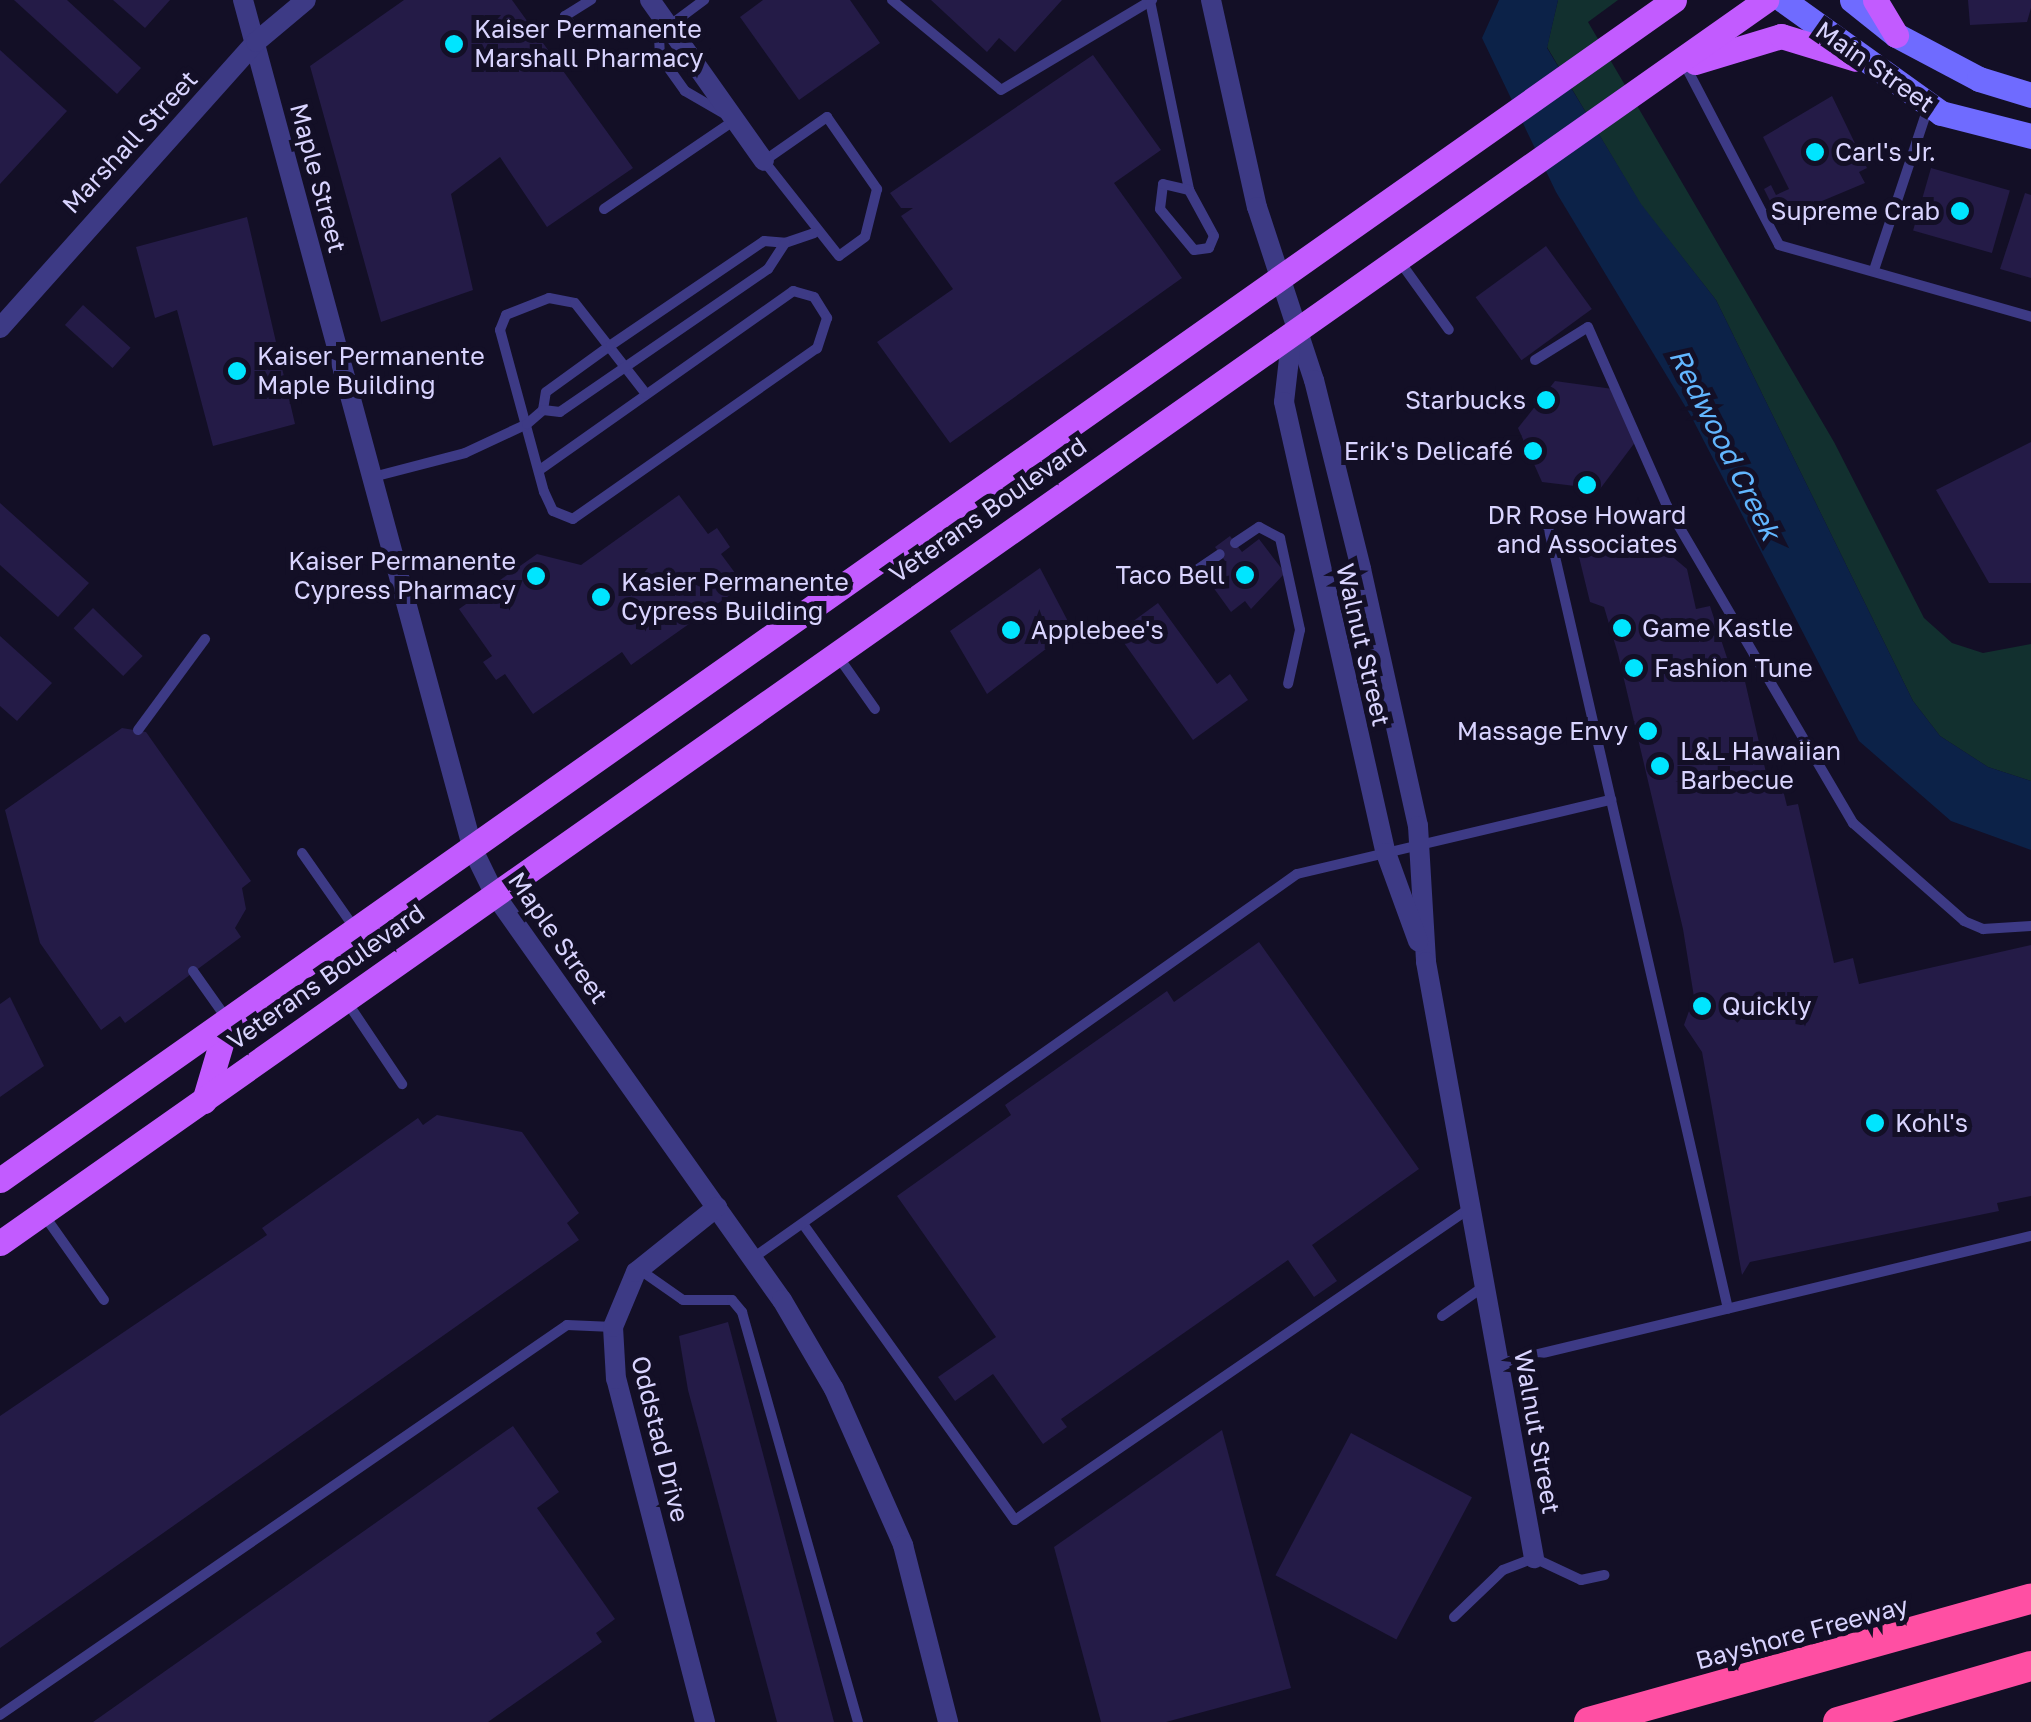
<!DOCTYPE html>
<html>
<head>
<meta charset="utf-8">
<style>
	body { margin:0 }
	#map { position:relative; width:2031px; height:1722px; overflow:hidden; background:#130f26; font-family:"Golos Text",sans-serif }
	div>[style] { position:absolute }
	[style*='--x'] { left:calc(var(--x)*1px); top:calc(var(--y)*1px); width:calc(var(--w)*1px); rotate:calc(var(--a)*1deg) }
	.green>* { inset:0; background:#12302f }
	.water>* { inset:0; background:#0c2248 }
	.building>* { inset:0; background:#241b47; transform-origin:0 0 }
	.lane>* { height:10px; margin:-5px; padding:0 5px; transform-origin:5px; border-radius:5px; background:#3d3a85 }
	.street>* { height:20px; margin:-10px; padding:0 10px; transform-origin:10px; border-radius:10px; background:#3d3a85 }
	.secondary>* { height:25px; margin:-12.5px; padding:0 12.5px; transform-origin:12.5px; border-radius:12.5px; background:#6f6bff }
	.primary>* { height:25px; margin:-12.5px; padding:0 12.5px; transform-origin:12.5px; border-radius:12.5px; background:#c25bff }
	.highway>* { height:30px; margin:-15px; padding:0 15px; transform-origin:15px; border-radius:15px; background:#ff4fa3 }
	.dots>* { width:28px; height:28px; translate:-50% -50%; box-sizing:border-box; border:5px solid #130f26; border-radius:50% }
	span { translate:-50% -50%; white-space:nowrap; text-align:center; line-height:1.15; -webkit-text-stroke:10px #130f26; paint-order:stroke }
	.poi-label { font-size:25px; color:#d9d4ff }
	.left { translate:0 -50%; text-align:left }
	.right { translate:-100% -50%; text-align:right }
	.street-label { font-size:25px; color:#d9d4ff }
	.water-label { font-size:28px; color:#62b6ff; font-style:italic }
</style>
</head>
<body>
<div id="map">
	<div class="green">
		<div style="clip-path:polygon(1558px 0,1618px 0,1588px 22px,1834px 442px,1924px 618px,1952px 643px,1983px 653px,2031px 644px,2031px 781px,1988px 767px,1940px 736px,1913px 701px,1716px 300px,1641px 205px,1547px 47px)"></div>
	</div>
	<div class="water">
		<div style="clip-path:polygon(1499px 0,1558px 0,1547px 48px,1641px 204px,1716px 300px,1913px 701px,1940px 736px,1988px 767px,2031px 781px,2031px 850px,1951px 821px,1859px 741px,1691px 416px,1556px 192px,1482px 38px)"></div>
	</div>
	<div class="building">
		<div style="clip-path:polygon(14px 0,67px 0,141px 68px,117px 94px)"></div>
		<div style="clip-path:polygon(113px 0,170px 0,145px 28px)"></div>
		<div style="clip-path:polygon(404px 0,512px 0,633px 168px,547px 227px,500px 157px,451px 194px,473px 290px,381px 322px,310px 66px)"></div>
		<div style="clip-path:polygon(763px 0,850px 0,880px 43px,799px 100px,740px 17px)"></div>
		<div style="clip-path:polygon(931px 0,1062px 0,1015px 52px,999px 38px,987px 52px)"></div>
		<div style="clip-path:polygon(1968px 0,2031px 0,2031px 8px,2027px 22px,1970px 25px)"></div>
		<div style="clip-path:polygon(0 50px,67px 111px,0 184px)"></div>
		<div style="clip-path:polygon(1093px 55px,1161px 150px,1114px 183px,1182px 278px,950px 443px,877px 342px,953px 289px,901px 216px,913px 208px,901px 208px,890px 193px)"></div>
		<div style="clip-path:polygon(1832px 96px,1867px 168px,1859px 172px,1865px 183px,1779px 219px,1764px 189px,1771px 185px,1776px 195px,1789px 189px,1763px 137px)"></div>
		<div style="left:1931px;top:168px;width:82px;height:65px;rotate:16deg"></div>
		<div style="clip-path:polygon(2025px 193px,2031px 195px,2031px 278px,2000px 269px)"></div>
		<div style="clip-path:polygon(247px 217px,295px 424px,213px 446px,177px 310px,155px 318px,136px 247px)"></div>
		<div style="left:1546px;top:246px;width:78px;height:87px;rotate:54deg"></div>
		<div style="left:83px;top:305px;width:64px;height:27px;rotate:42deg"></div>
		<div style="clip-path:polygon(1555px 381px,1613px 389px,1636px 441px,1600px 489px,1542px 482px,1518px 428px)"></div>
		<div style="clip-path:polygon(2031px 442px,2031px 583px,1989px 583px,1936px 490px)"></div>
		<div style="clip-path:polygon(679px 495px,708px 534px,717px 528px,730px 547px,721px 554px,744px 585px,631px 665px,622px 652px,533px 714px,505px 674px,496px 680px,483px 662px,492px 656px,459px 609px,537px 554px,581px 565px)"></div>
		<div style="clip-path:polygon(0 503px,89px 583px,58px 617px,0 565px)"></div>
		<div style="clip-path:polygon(1644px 533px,1687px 569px,1696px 609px,1710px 606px,1730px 667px,1741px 664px,1767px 777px,1779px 774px,1787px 806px,1798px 804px,1834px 963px,1853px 958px,1859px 984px,2031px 945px,2031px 1196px,1997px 1203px,1999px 1211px,1750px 1262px,1742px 1275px,1702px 1052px,1684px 1025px,1694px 997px,1683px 929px,1618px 654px,1604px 607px,1590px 602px,1579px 557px,1587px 546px)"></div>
		<div style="clip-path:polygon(1230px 536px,1242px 552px,1259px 539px,1285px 573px,1251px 609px,1245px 601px,1231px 612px,1205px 576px,1225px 561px,1215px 547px)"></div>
		<div style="clip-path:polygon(1040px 568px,1072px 629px,987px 694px,950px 631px)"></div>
		<div style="clip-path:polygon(1158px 603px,1217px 684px,1230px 674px,1248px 700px,1193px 740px,1117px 633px)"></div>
		<div style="left:93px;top:608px;width:69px;height:28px;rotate:44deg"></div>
		<div style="clip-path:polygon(0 636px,52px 683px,17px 721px,0 706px)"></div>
		<div style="clip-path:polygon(122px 728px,146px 732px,251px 881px,242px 888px,246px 909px,235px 928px,241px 937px,125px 1023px,120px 1016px,101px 1030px,40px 943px,5px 810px)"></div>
		<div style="clip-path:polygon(1259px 942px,1419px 1169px,1312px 1245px,1337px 1281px,1314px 1297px,1288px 1260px,1061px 1419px,1067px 1427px,1043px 1444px,993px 1374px,955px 1401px,938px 1377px,996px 1337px,897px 1196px,1011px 1115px,1005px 1105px,1167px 991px,1174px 1002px)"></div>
		<div style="clip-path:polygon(10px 997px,44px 1066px,0 1097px,0 1004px)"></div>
		<div style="clip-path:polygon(437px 1115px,522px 1132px,579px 1213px,567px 1223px,579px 1240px,0 1648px,0 1416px,267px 1235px,262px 1228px,418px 1118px,423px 1125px)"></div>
		<div style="clip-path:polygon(728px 1322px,834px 1722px,777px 1722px,688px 1390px,679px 1336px)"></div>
		<div style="clip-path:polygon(513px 1426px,559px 1492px,537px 1508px,615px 1619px,596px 1633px,602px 1642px,488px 1722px,93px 1722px)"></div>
		<div style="clip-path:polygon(1222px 1430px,1291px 1688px,1166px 1722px,1101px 1722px,1054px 1547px)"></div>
		<div style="left:1351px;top:1433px;width:137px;height:161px;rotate:28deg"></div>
	</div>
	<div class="lane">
		<div style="--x:892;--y:0;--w:141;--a:39.5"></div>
		<div style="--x:1001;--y:90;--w:176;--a:-30.8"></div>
		<div style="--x:1150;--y:1;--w:193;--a:78.3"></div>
		<div style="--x:1189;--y:190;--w:52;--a:61.5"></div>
		<div style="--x:1214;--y:236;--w:13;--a:113"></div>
		<div style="--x:1209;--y:248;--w:15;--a:172"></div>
		<div style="--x:1194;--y:250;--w:53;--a:-129.7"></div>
		<div style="--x:1160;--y:209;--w:25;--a:-83"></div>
		<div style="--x:1163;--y:184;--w:27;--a:13"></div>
		<div style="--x:669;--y:26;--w:44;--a:-36.6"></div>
		<div style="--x:580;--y:37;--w:26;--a:-126"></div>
		<div style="--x:565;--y:16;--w:31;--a:-32"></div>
		<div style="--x:1685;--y:65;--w:203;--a:62.4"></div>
		<div style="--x:1779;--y:245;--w:262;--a:15.9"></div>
		<div style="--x:827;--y:117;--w:88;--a:55.2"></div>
		<div style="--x:877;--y:189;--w:49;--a:104"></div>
		<div style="--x:865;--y:237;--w:32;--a:144"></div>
		<div style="--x:839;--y:256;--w:121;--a:-128.3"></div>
		<div style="--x:764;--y:161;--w:77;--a:-34.9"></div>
		<div style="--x:604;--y:209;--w:158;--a:-34.2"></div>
		<div style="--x:735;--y:120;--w:58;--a:-149.9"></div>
		<div style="--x:685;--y:91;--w:43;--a:-125.5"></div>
		<div style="--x:660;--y:56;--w:39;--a:-93"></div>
		<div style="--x:785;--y:243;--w:31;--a:-19"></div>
		<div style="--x:1398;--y:259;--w:87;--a:54.3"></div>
		<div style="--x:1874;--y:270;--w:174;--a:-71.6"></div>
		<div style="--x:1535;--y:360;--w:62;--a:-31.9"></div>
		<div style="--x:1588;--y:327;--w:196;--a:66.2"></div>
		<div style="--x:1667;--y:506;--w:368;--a:59.6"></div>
		<div style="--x:1853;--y:823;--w:148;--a:41.4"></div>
		<div style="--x:1964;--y:921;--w:21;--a:23"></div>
		<div style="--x:1983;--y:929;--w:48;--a:-3.6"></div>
		<div style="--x:541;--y:469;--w:309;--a:-35.2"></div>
		<div style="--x:793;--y:291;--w:22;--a:16"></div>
		<div style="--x:814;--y:297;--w:25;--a:58"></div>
		<div style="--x:827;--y:318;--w:32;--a:108"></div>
		<div style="--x:817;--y:348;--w:298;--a:145"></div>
		<div style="--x:573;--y:519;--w:22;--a:-158"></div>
		<div style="--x:553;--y:511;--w:21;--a:-115"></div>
		<div style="--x:544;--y:492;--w:168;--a:-105.2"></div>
		<div style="--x:500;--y:330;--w:16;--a:-68"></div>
		<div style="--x:506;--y:315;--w:46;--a:-21.6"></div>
		<div style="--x:549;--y:298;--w:26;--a:11"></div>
		<div style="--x:575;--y:303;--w:115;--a:52"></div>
		<div style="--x:373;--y:477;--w:95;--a:-14.6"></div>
		<div style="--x:465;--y:453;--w:68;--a:-25.1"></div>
		<div style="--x:527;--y:424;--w:21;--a:-41"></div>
		<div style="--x:543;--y:410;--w:18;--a:-81"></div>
		<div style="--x:546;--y:392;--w:80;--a:-35.9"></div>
		<div style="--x:611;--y:345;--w:185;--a:-34.2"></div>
		<div style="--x:764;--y:241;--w:21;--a:5"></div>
		<div style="--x:785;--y:243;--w:31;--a:123"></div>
		<div style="--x:768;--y:269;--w:252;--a:145.5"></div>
		<div style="--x:560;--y:412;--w:17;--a:-173"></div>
		<div style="--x:1548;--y:526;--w:803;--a:77.05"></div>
		<div style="--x:1235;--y:543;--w:29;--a:-34"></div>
		<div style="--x:1259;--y:527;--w:24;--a:28"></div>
		<div style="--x:1280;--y:538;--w:94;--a:77.7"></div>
		<div style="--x:1300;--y:630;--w:55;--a:102.5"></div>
		<div style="--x:1185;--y:578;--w:42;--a:-34.4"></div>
		<div style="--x:837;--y:655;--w:66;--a:54.9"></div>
		<div style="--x:138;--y:730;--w:113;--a:-53.6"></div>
		<div style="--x:302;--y:853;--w:94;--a:55"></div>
		<div style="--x:193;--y:971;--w:59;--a:54.7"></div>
		<div style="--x:347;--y:1002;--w:99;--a:56.1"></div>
		<div style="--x:44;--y:1215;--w:104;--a:54.8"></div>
		<div style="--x:803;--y:1224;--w:364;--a:54.4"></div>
		<div style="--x:1015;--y:1520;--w:552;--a:-34.44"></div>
		<div style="--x:753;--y:1258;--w:666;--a:-35.22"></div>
		<div style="--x:1297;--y:874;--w:323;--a:-13.3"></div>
		<div style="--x:640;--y:1270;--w:52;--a:34.9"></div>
		<div style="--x:683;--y:1300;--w:49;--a:0"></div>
		<div style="--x:732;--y:1300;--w:16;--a:50"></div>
		<div style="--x:742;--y:1312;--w:426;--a:74.2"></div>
		<div style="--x:1442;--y:1316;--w:50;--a:-35.3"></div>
		<div style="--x:1501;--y:1363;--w:545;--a:-13.48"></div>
		<div style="--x:1454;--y:1617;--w:68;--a:-43.8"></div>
		<div style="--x:1503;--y:1570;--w:33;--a:-21"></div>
		<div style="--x:1534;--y:1558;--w:52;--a:25.1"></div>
		<div style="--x:1581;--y:1580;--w:24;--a:-12"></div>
		<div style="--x:0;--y:1715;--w:688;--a:-34.52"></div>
		<div style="--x:567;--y:1325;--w:46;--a:2.5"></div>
	</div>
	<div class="street">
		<div style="--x:243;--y:0;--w:881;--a:74.86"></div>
		<div style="--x:473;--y:850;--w:50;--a:63.9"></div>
		<div style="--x:495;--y:895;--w:496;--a:54.7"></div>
		<div style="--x:782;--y:1300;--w:103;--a:59.7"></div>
		<div style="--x:834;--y:1389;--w:171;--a:66.1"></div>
		<div style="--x:903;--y:1545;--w:183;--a:75.7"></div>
		<div style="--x:650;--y:0;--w:197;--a:54.7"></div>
		<div style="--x:1211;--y:0;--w:212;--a:77.5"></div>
		<div style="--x:1257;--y:207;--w:182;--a:71.8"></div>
		<div style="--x:1314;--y:380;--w:195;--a:76"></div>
		<div style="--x:1361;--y:569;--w:263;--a:77.5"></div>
		<div style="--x:1418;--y:826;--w:136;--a:86.6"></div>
		<div style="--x:1426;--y:962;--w:606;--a:79.73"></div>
		<div style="--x:0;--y:328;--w:384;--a:-48.2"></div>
		<div style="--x:256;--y:42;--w:65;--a:-40"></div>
		<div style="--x:1292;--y:333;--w:69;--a:96.6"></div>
		<div style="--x:1284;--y:402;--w:462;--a:77.3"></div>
		<div style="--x:1386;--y:853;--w:94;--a:70"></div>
		<div style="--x:705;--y:1722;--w:354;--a:-104.5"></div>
		<div style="--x:616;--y:1379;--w:52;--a:-93.3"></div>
		<div style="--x:613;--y:1327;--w:60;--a:-67.3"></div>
		<div style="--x:636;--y:1272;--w:104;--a:-38.7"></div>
	</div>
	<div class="secondary">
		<div style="--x:1783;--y:0;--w:194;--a:35.6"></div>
		<div style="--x:1941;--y:113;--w:93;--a:14.3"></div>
		<div style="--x:1852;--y:0;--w:56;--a:38.5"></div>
		<div style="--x:1896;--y:35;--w:94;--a:27.9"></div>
		<div style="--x:1979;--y:79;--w:54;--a:17.1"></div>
	</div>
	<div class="primary">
		<div style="--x:1875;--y:0;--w:41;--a:59"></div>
		<div style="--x:1695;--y:62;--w:90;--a:-16.8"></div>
		<div style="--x:1781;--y:36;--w:78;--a:17"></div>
		<div style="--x:204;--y:1101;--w:84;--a:-73.5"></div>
		<div style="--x:0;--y:1180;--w:2048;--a:-35.18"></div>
		<div style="--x:0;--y:1243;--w:2160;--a:-35.14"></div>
	</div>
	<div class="highway">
		<div style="--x:1589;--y:1722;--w:459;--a:-15.6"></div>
		<div style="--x:1838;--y:1722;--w:201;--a:-16.2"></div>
	</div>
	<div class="dots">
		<div style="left:454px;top:44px;background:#00e5ff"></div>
		<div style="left:1815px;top:152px;background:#00e5ff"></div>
		<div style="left:1960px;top:211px;background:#00e5ff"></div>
		<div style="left:237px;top:371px;background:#00e5ff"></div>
		<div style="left:1546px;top:400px;background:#00e5ff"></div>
		<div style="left:1533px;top:451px;background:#00e5ff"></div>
		<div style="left:1587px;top:485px;background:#00e5ff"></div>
		<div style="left:1245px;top:575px;background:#00e5ff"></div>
		<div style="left:536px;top:576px;background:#00e5ff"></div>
		<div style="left:601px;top:597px;background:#00e5ff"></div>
		<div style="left:1622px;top:628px;background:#00e5ff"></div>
		<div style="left:1011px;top:630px;background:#00e5ff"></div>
		<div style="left:1634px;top:668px;background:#00e5ff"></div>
		<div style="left:1648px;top:731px;background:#00e5ff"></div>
		<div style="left:1660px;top:766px;background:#00e5ff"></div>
		<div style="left:1702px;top:1006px;background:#00e5ff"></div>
		<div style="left:1875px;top:1123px;background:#00e5ff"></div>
	</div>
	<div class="poi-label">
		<span class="left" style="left:474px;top:44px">Kaiser Permanente<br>Marshall Pharmacy</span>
		<span class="left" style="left:1835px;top:152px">Carl's Jr.</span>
		<span class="right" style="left:1940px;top:211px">Supreme Crab</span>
		<span class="left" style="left:257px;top:371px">Kaiser Permanente<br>Maple Building</span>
		<span class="right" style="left:1526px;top:400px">Starbucks</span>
		<span class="right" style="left:1513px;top:451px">Erik's Delicafé</span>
		<span style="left:1587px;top:530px">DR Rose Howard<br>and Associates</span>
		<span class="right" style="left:516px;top:576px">Kaiser Permanente<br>Cypress Pharmacy</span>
		<span class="right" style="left:1225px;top:575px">Taco Bell</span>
		<span class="left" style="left:621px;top:597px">Kasier Permanente<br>Cypress Building</span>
		<span class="left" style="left:1642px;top:628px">Game Kastle</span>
		<span class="left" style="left:1031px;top:630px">Applebee's</span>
		<span class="left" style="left:1654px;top:668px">Fashion Tune</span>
		<span class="right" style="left:1628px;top:731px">Massage Envy</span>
		<span class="left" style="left:1680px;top:766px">L&amp;L Hawaiian<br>Barbecue</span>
		<span class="left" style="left:1722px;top:1006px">Quickly</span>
		<span class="left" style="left:1895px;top:1123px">Kohl's</span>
	</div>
	<div class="street-label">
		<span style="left:1875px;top:67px;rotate:35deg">Main Street</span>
		<span style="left:130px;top:142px;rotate:-47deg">Marshall Street</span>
		<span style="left:318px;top:178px;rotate:75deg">Maple Street</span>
		<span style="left:988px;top:510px;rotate:-35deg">Veterans Boulevard</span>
		<span style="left:1363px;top:645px;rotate:77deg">Walnut Street</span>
		<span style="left:558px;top:938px;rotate:55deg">Maple Street</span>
		<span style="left:326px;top:977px;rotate:-35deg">Veterans Boulevard</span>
		<span style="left:1537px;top:1432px;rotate:80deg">Walnut Street</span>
		<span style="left:660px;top:1439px;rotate:76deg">Oddstad Drive</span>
		<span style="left:1802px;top:1633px;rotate:-15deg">Bayshore Freeway</span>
	</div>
	<div class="water-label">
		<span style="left:1725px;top:444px;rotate:63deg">Redwood Creek</span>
	</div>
</div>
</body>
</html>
